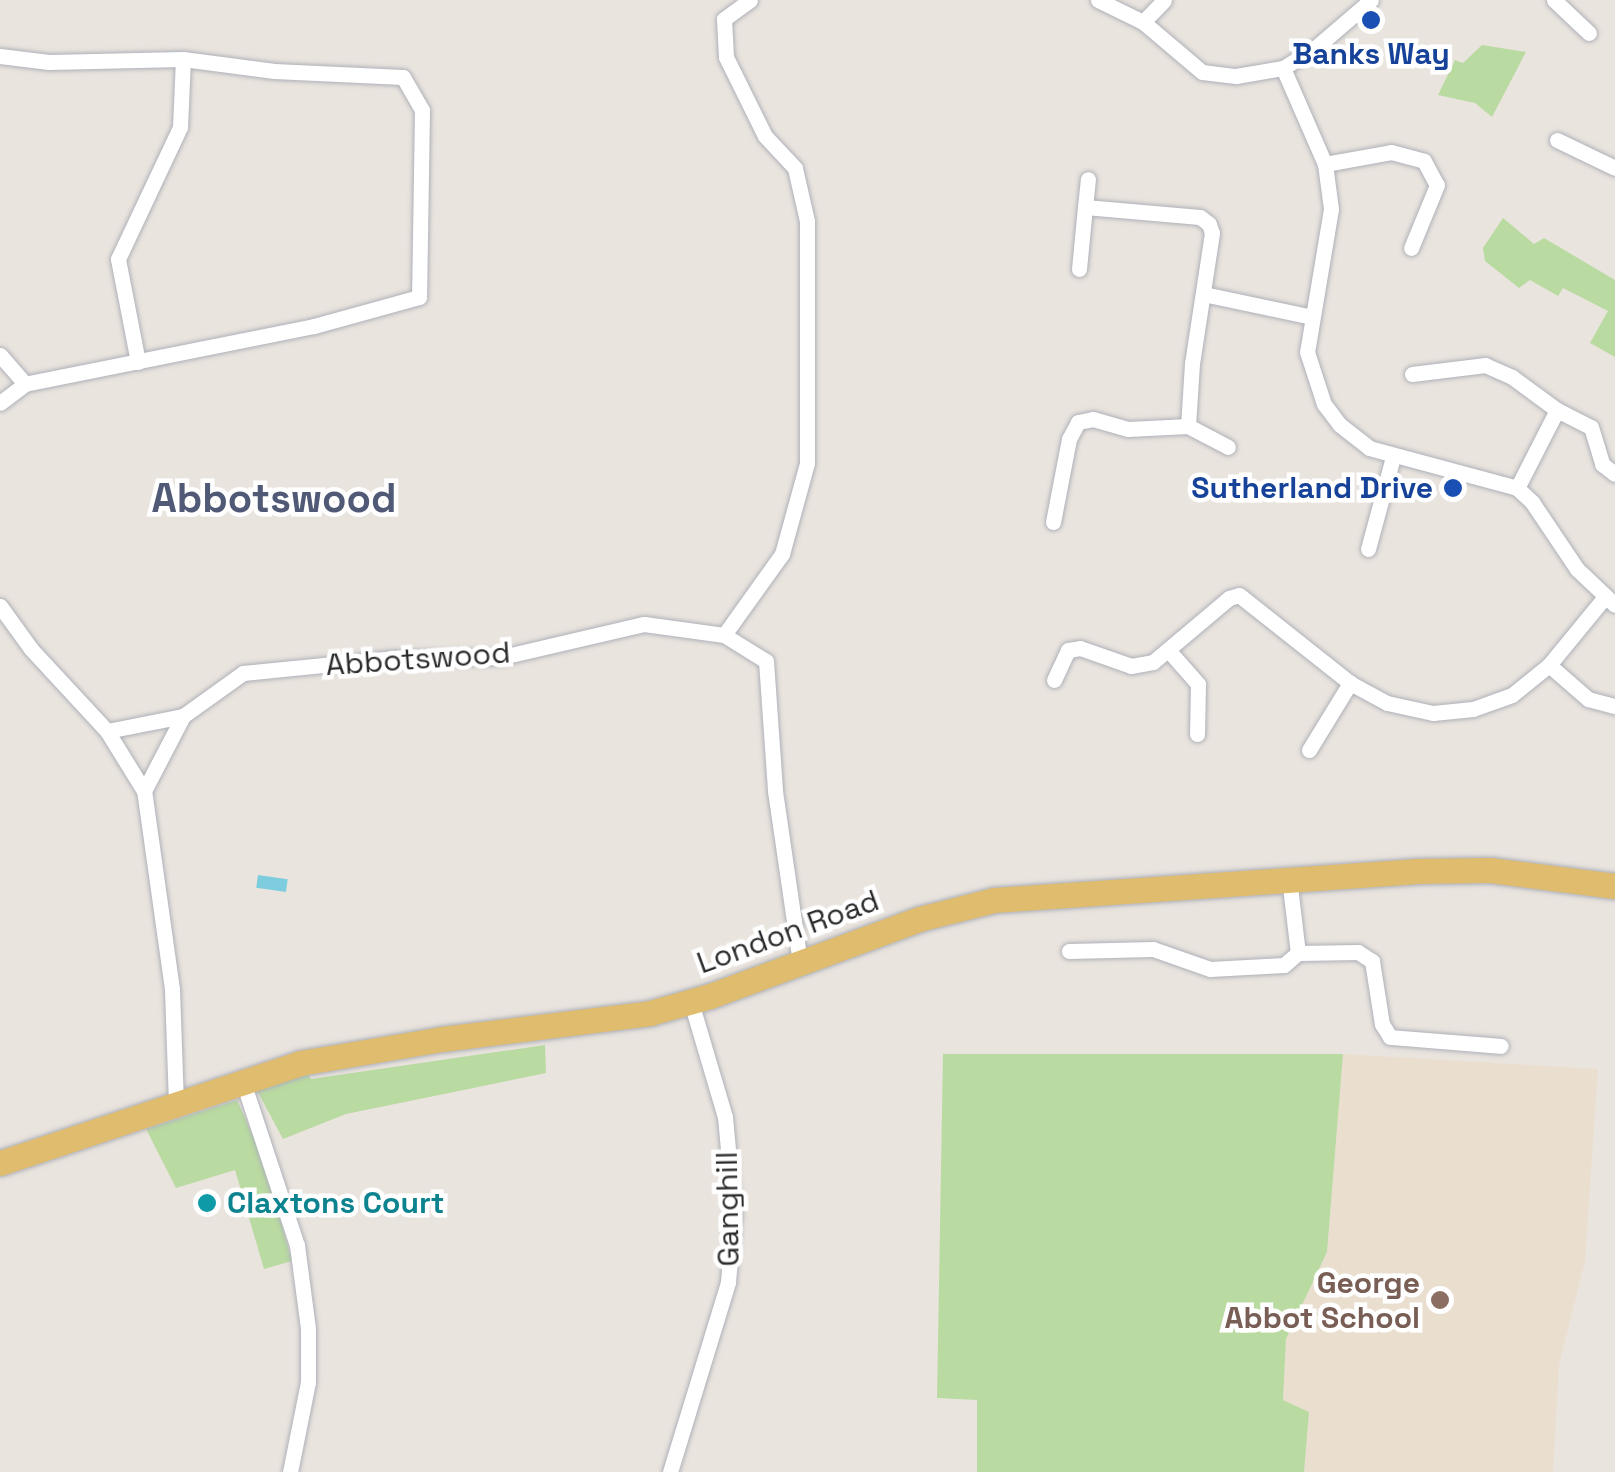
<!DOCTYPE html>
<html>
<head>
<meta charset="utf-8">
<style>
	body { margin:0 }
	#map { position:relative; width:1615px; height:1472px; overflow:hidden; background:#eae4de; font-family:"Space Grotesk",sans-serif }
	div>[style] { position:absolute }
	[style*='--x'] { left:calc(var(--x)*1px); top:calc(var(--y)*1px); width:calc(var(--w)*1px); rotate:calc(var(--a)*1deg) }
	.education>* { inset:0; background:#eadfcf }
	.green>* { inset:0; background:#b9daa1 }
	.water>* { inset:0; background:#7ecddf; transform-origin:0 0 }
	.roads { filter:drop-shadow(0 0 2px #aeb1b9) drop-shadow(0 0 2px #aeb1b9) }
	.street>* { height:15px; margin:-7.5px; padding:0 7.5px; transform-origin:7.5px; border-radius:7.5px; background:#fff }
	.primary>* { height:25px; margin:-12.5px; padding:0 12.5px; transform-origin:12.5px; border-radius:12.5px; background:#dfbc6e }
	.dots>* { width:28px; height:28px; translate:-50% -50%; box-sizing:border-box; border:5px solid #fff; border-radius:50% }
	span { translate:-50% -50%; white-space:nowrap; text-align:center; line-height:1.15; -webkit-text-stroke:9px #fff; paint-order:stroke }
	.transit-label { font-size:30px; color:#164399; font-weight:700 }
	.right { translate:-100% -50%; text-align:right }
	.street-label { font-size:30px; color:#2a2a2a }
	.culture-label { font-size:30px; color:#0d838f; font-weight:700 }
	.left { translate:0 -50%; text-align:left }
	.education-label { font-size:30px; color:#785e54; font-weight:700 }
	.district-label { font-size:40px; color:#505975; font-weight:700 }
</style>
</head>
<body>
<div id="map">
	<div class="education">
		<div style="clip-path:polygon(1343px 1054px,1598px 1069px,1585px 1261px,1559px 1365px,1553px 1472px,1304px 1472px,1309px 1412px,1283px 1400px,1286px 1339px,1327px 1252px)"></div>
	</div>
	<div class="green">
		<div style="clip-path:polygon(1482px 45px,1526px 52px,1492px 117px,1475px 103px,1438px 95px,1455px 60px,1463px 63px)"></div>
		<div style="clip-path:polygon(1503px 218px,1534px 244px,1544px 238px,1615px 280px,1615px 357px,1590px 343px,1608px 311px,1563px 288px,1558px 296px,1530px 280px,1519px 288px,1485px 261px,1483px 248px)"></div>
		<div style="clip-path:polygon(545px 1045px,546px 1073px,346px 1114px,283px 1139px,255px 1087px,300px 1063px,311px 1079px)"></div>
		<div style="clip-path:polygon(943px 1054px,1343px 1054px,1327px 1252px,1286px 1339px,1283px 1400px,1309px 1412px,1304px 1472px,977px 1472px,977px 1400px,937px 1398px)"></div>
		<div style="clip-path:polygon(237px 1100px,263px 1158px,292px 1261px,264px 1269px,235px 1170px,176px 1188px,146px 1129px)"></div>
	</div>
	<div class="water">
		<div style="left:258px;top:875px;width:30px;height:13px;rotate:8deg"></div>
	</div>
	<div class="roads">
		<div class="street">
			<div style="--x:1098;--y:0;--w:50;--a:26.1"></div>
			<div style="--x:1143;--y:22;--w:77;--a:40.3"></div>
			<div style="--x:1202;--y:72;--w:34;--a:7"></div>
			<div style="--x:1236;--y:76;--w:48;--a:-9.7"></div>
			<div style="--x:1283;--y:68;--w:36;--a:-32"></div>
			<div style="--x:1314;--y:49;--w:75;--a:-40.7"></div>
			<div style="--x:1554;--y:0;--w:48;--a:43.3"></div>
			<div style="--x:1143;--y:22;--w:30;--a:-46"></div>
			<div style="--x:0;--y:56;--w:49;--a:7"></div>
			<div style="--x:49;--y:62;--w:134;--a:-1.3"></div>
			<div style="--x:183;--y:59;--w:92;--a:7.5"></div>
			<div style="--x:274;--y:71;--w:129;--a:2.7"></div>
			<div style="--x:403;--y:77;--w:38;--a:60"></div>
			<div style="--x:422;--y:110;--w:187;--a:90.9"></div>
			<div style="--x:419;--y:297;--w:109;--a:164.6"></div>
			<div style="--x:314;--y:326;--w:295;--a:168.7"></div>
			<div style="--x:25;--y:384;--w:31;--a:143"></div>
			<div style="--x:1283;--y:68;--w:105;--a:66.4"></div>
			<div style="--x:1325;--y:164;--w:45;--a:82.4"></div>
			<div style="--x:1331;--y:209;--w:145;--a:99.5"></div>
			<div style="--x:1307;--y:352;--w:55;--a:71.9"></div>
			<div style="--x:1324;--y:404;--w:26;--a:53"></div>
			<div style="--x:1340;--y:425;--w:37;--a:38"></div>
			<div style="--x:1369;--y:448;--w:153;--a:15.1"></div>
			<div style="--x:1517;--y:488;--w:21;--a:43"></div>
			<div style="--x:1532;--y:502;--w:81;--a:56.1"></div>
			<div style="--x:1577;--y:569;--w:52;--a:43.5"></div>
			<div style="--x:1557;--y:140;--w:64;--a:25.8"></div>
			<div style="--x:1325;--y:164;--w:67;--a:-10.3"></div>
			<div style="--x:1391;--y:152;--w:34;--a:15"></div>
			<div style="--x:1424;--y:161;--w:27;--a:62"></div>
			<div style="--x:1437;--y:185;--w:68;--a:112.4"></div>
			<div style="--x:1085;--y:207;--w:28;--a:-84"></div>
			<div style="--x:1079;--y:269;--w:62;--a:-84.5"></div>
			<div style="--x:1085;--y:207;--w:115;--a:5"></div>
			<div style="--x:1200;--y:217;--w:11;--a:38"></div>
			<div style="--x:1209;--y:224;--w:9;--a:72"></div>
			<div style="--x:1212;--y:233;--w:132;--a:98.7"></div>
			<div style="--x:1192;--y:363;--w:63;--a:93.6"></div>
			<div style="--x:1203;--y:294;--w:111;--a:11.9"></div>
			<div style="--x:0;--y:355;--w:38;--a:49"></div>
			<div style="--x:138;--y:362;--w:105;--a:-101"></div>
			<div style="--x:118;--y:259;--w:146;--a:-64.8"></div>
			<div style="--x:180;--y:127;--w:68;--a:-87.5"></div>
			<div style="--x:1412;--y:374;--w:74;--a:-7"></div>
			<div style="--x:1485;--y:365;--w:30;--a:24"></div>
			<div style="--x:1512;--y:377;--w:56;--a:36.3"></div>
			<div style="--x:1557;--y:410;--w:88;--a:117.1"></div>
			<div style="--x:1557;--y:410;--w:38;--a:27"></div>
			<div style="--x:1591;--y:427;--w:39;--a:73"></div>
			<div style="--x:1602;--y:464;--w:16;--a:38"></div>
			<div style="--x:1053;--y:522;--w:85;--a:-79.1"></div>
			<div style="--x:1069;--y:439;--w:19;--a:-62"></div>
			<div style="--x:1078;--y:422;--w:15;--a:-11"></div>
			<div style="--x:1093;--y:419;--w:36;--a:16"></div>
			<div style="--x:1128;--y:429;--w:60;--a:-2.9"></div>
			<div style="--x:1188;--y:426;--w:45;--a:27.7"></div>
			<div style="--x:1368;--y:549;--w:95;--a:-74.8"></div>
			<div style="--x:0;--y:606;--w:53;--a:54.2"></div>
			<div style="--x:31;--y:649;--w:112;--a:47.2"></div>
			<div style="--x:107;--y:731;--w:70;--a:58.3"></div>
			<div style="--x:724;--y:635;--w:100;--a:-54.4"></div>
			<div style="--x:782;--y:554;--w:94;--a:-74.6"></div>
			<div style="--x:807;--y:463;--w:242;--a:-90"></div>
			<div style="--x:807;--y:221;--w:54;--a:-102.8"></div>
			<div style="--x:795;--y:168;--w:44;--a:-133.2"></div>
			<div style="--x:765;--y:136;--w:88;--a:-116.3"></div>
			<div style="--x:726;--y:57;--w:38;--a:-93"></div>
			<div style="--x:724;--y:19;--w:32;--a:-36"></div>
			<div style="--x:1169;--y:651;--w:44;--a:48.7"></div>
			<div style="--x:1198;--y:684;--w:50;--a:91.1"></div>
			<div style="--x:1549;--y:665;--w:52;--a:41.1"></div>
			<div style="--x:1588;--y:699;--w:28;--a:15"></div>
			<div style="--x:1054;--y:680;--w:33;--a:-65"></div>
			<div style="--x:1068;--y:650;--w:12;--a:-9"></div>
			<div style="--x:1080;--y:648;--w:54;--a:19.4"></div>
			<div style="--x:1131;--y:666;--w:22;--a:-10"></div>
			<div style="--x:1153;--y:662;--w:99;--a:-40.1"></div>
			<div style="--x:1229;--y:598;--w:10;--a:-17"></div>
			<div style="--x:1239;--y:595;--w:142;--a:38.4"></div>
			<div style="--x:1350;--y:683;--w:42;--a:28.4"></div>
			<div style="--x:1387;--y:703;--w:47;--a:12.3"></div>
			<div style="--x:1433;--y:713;--w:40;--a:-5.7"></div>
			<div style="--x:1473;--y:709;--w:41;--a:-19.7"></div>
			<div style="--x:1512;--y:695;--w:48;--a:-39"></div>
			<div style="--x:1549;--y:665;--w:87;--a:-50.6"></div>
			<div style="--x:107;--y:731;--w:77;--a:-11.2"></div>
			<div style="--x:1309;--y:750;--w:79;--a:-58.5"></div>
			<div style="--x:1289;--y:878;--w:76;--a:83.2"></div>
			<div style="--x:1298;--y:953;--w:60;--a:-1"></div>
			<div style="--x:1358;--y:952;--w:17;--a:33"></div>
			<div style="--x:1372;--y:961;--w:64;--a:81"></div>
			<div style="--x:1382;--y:1024;--w:15;--a:58"></div>
			<div style="--x:1390;--y:1037;--w:111;--a:4.6"></div>
			<div style="--x:1069;--y:951;--w:84;--a:-1.4"></div>
			<div style="--x:1153;--y:949;--w:60;--a:19.3"></div>
			<div style="--x:1210;--y:969;--w:74;--a:-3.1"></div>
			<div style="--x:1284;--y:965;--w:18;--a:-41"></div>
			<div style="--x:242;--y:1079;--w:175;--a:71.7"></div>
			<div style="--x:297;--y:1245;--w:85;--a:82.5"></div>
			<div style="--x:308;--y:1329;--w:53;--a:90"></div>
			<div style="--x:308;--y:1382;--w:92;--a:101.3"></div>
			<div style="--x:176;--y:1104;--w:115;--a:-92"></div>
			<div style="--x:172;--y:989;--w:200;--a:-98"></div>
			<div style="--x:144;--y:791;--w:85;--a:-62.5"></div>
			<div style="--x:183;--y:716;--w:74;--a:-35.6"></div>
			<div style="--x:243;--y:673;--w:150;--a:-5.7"></div>
			<div style="--x:392;--y:658;--w:110;--a:-0.5"></div>
			<div style="--x:502;--y:657;--w:146;--a:-13.1"></div>
			<div style="--x:644;--y:624;--w:81;--a:7.8"></div>
			<div style="--x:724;--y:635;--w:49;--a:31.8"></div>
			<div style="--x:766;--y:661;--w:130;--a:86"></div>
			<div style="--x:775;--y:791;--w:173;--a:81.7"></div>
			<div style="--x:670;--y:1472;--w:199;--a:-73"></div>
			<div style="--x:728;--y:1282;--w:68;--a:-85"></div>
			<div style="--x:734;--y:1214;--w:97;--a:-95.3"></div>
			<div style="--x:725;--y:1117;--w:120;--a:-106.5"></div>
		</div>
		<div class="primary">
			<div style="--x:0;--y:1163;--w:316;--a:-18.4"></div>
			<div style="--x:300;--y:1063;--w:144;--a:-9.6"></div>
			<div style="--x:442;--y:1039;--w:210;--a:-7.1"></div>
			<div style="--x:650;--y:1013;--w:62;--a:-15.8"></div>
			<div style="--x:710;--y:996;--w:223;--a:-20.2"></div>
			<div style="--x:919;--y:919;--w:77;--a:-14.2"></div>
			<div style="--x:994;--y:900;--w:422;--a:-3.9"></div>
			<div style="--x:1415;--y:871;--w:75;--a:-0.8"></div>
			<div style="--x:1490;--y:870;--w:126;--a:7.3"></div>
		</div>
	</div>
	<div class="dots">
		<div style="left:1371px;top:20px;background:#1a4fb4"></div>
		<div style="left:1453px;top:488px;background:#1a4fb4"></div>
		<div style="left:207px;top:1203px;background:#0f9aa8"></div>
		<div style="left:1440px;top:1300px;background:#8d6e63"></div>
	</div>
	<div class="transit-label">
		<span style="left:1371px;top:54px">Banks Way</span>
		<span class="right" style="left:1433px;top:488px">Sutherland Drive</span>
	</div>
	<div class="street-label">
		<span style="left:418px;top:659px;rotate:-4deg">Abbotswood</span>
		<span style="left:788px;top:932px;rotate:-20deg">London Road</span>
		<span style="left:728px;top:1209px;rotate:-91deg">Ganghill</span>
	</div>
	<div class="culture-label">
		<span class="left" style="left:227px;top:1203px">Claxtons Court</span>
	</div>
	<div class="education-label">
		<span class="right" style="left:1420px;top:1300px">George<br>Abbot School</span>
	</div>
	<div class="district-label">
		<span style="left:274px;top:499px">Abbotswood</span>
	</div>
</div>
</body>
</html>
